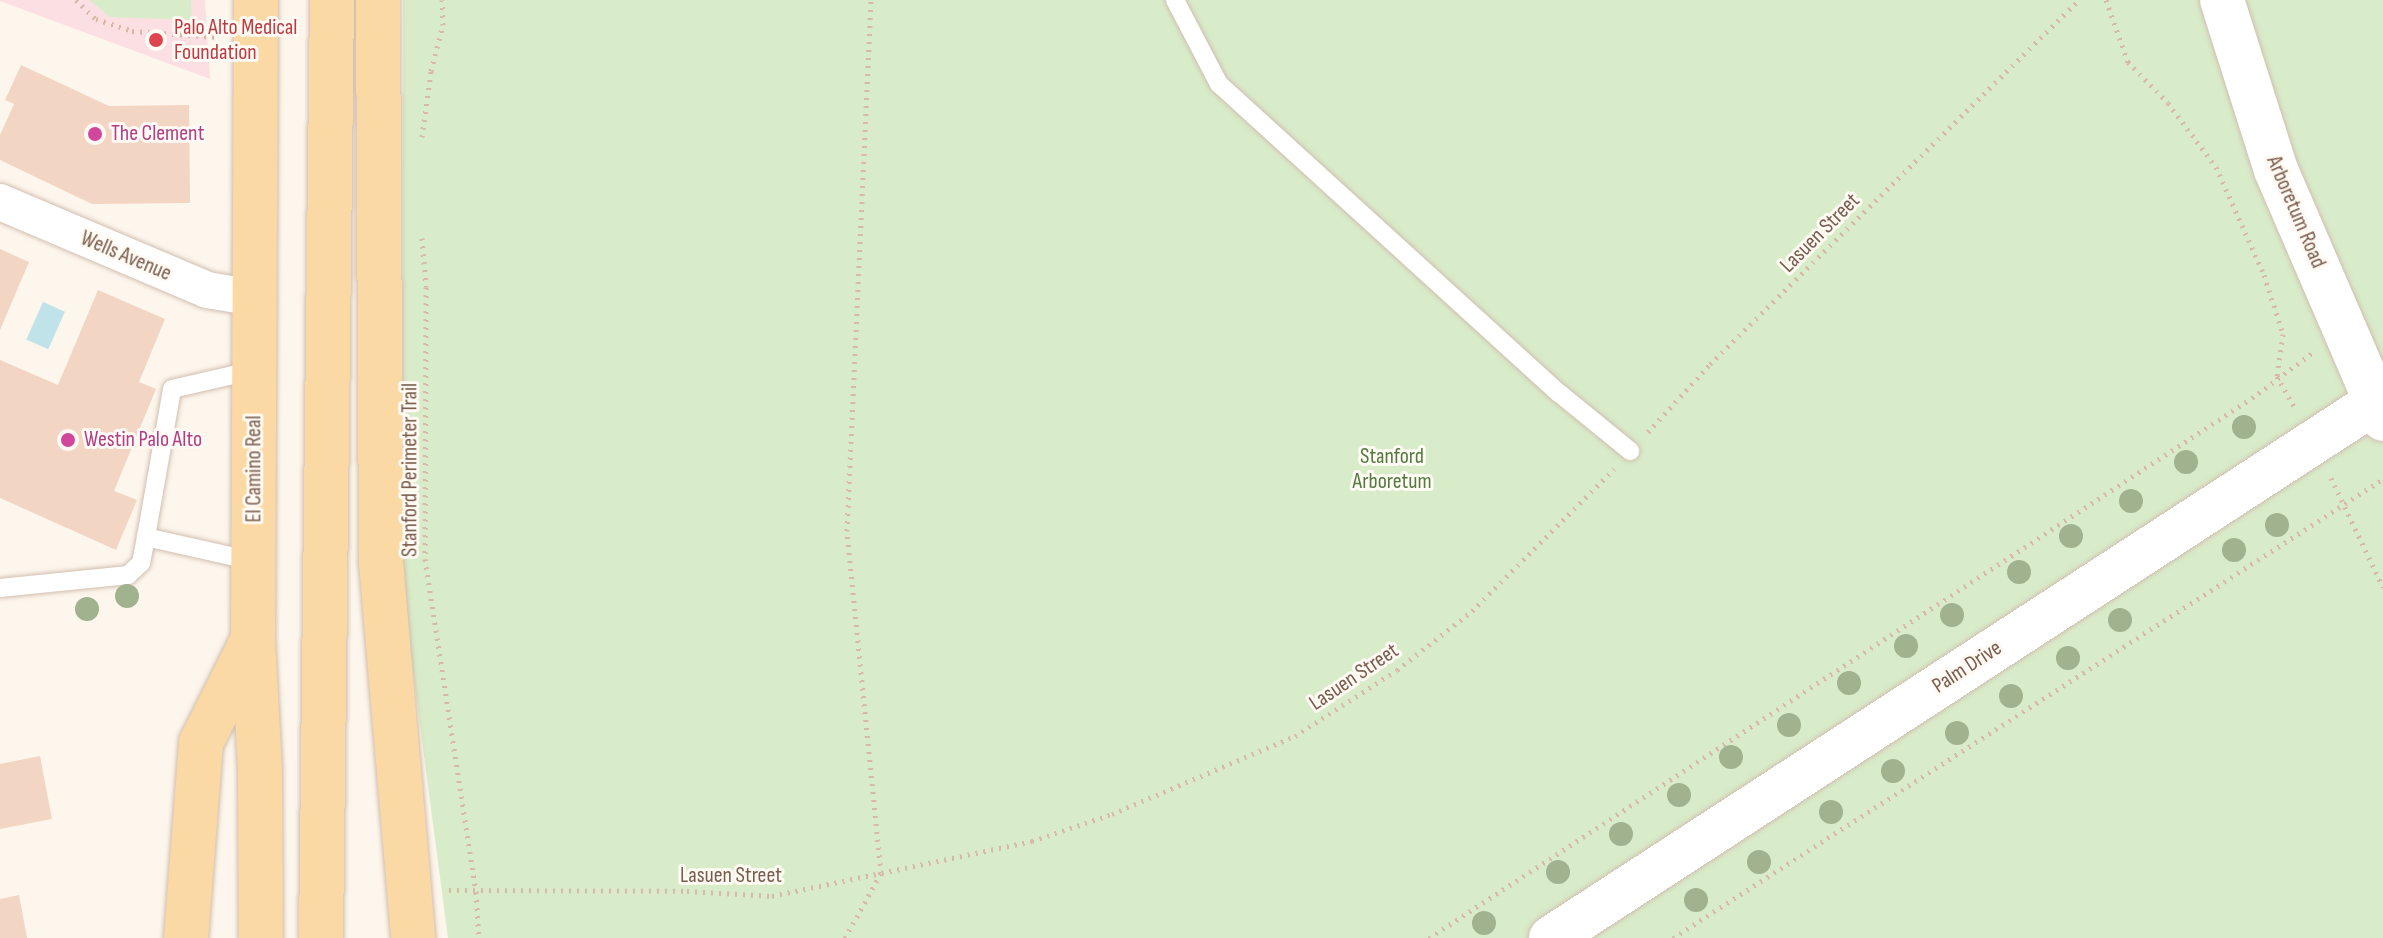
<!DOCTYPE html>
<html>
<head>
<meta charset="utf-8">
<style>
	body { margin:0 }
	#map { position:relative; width:2383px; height:938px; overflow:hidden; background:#fdf6ec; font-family:"Sofia Sans Condensed",sans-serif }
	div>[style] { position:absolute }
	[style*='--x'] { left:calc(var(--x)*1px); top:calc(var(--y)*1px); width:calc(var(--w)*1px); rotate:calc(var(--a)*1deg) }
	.medical>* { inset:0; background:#fbdfe3 }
	.green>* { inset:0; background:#d8ecc9 }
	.water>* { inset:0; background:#bfe3e8; transform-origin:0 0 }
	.building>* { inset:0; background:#f3d5c3 }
	.path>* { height:5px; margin-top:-2.5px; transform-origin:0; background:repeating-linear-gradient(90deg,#d9b8a5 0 2px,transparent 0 8px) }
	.roads { filter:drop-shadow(0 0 2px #d1beb0) drop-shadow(0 0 2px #d1beb0) }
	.service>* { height:18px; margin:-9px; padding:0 9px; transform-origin:9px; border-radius:9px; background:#fff }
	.minor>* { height:36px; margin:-18px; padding:0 18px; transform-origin:18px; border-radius:18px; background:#fff }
	.secondary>* { height:44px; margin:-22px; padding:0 22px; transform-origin:22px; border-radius:22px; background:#fff }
	.primary>* { height:44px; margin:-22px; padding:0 22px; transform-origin:22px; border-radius:22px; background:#fbd9a5 }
	.trees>* { width:24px; height:24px; margin:-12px; border-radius:50%; background:#a0b28e }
	.dots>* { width:22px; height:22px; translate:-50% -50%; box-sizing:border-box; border:4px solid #fffaf3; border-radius:50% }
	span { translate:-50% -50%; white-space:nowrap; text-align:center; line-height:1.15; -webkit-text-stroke:6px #fffaf3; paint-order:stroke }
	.health-label { font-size:22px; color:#be3a42 }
	.left { translate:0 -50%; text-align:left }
	.hotel-label { font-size:22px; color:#b23c85 }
	.street-label { font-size:22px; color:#7a5c4d }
	.park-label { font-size:22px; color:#537a41 }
</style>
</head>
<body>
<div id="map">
	<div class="medical">
		<div style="clip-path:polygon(0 0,205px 0,210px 79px,0 1px)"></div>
	</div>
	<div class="green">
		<div style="clip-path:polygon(89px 0,191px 0,192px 20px,110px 17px)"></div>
		<div style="clip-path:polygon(403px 0,2383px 0,2383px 938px,448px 938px,402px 588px)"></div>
	</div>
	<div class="water">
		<div style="left:43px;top:302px;width:24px;height:41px;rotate:24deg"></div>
	</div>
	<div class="building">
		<div style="clip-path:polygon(21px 65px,109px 106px,189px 105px,190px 203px,92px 204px,0 160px,0 135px,14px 104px,5px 100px)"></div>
		<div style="clip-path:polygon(0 249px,29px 262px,0 330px)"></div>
		<div style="clip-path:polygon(98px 290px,165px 319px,139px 382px,156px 389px,114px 491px,137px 500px,116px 550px,0 498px,0 360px,58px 385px)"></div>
		<div style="clip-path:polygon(40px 756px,52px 819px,0 829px,0 764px)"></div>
		<div style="clip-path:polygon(19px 895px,27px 938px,0 938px,0 899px)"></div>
	</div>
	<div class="path">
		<div style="--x:76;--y:0;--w:28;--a:44"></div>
		<div style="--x:96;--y:19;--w:38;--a:18"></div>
		<div style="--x:132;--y:31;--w:85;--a:4"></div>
		<div style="--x:2106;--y:0;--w:66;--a:70.5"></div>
		<div style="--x:2128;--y:62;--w:57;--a:45.7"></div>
		<div style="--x:2168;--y:103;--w:80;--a:53.1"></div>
		<div style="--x:2216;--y:167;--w:118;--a:66"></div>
		<div style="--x:2264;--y:275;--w:62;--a:72.1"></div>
		<div style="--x:2283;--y:334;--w:42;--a:98.1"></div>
		<div style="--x:2277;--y:376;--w:38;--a:61"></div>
		<div style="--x:422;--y:137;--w:67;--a:-82.2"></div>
		<div style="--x:431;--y:71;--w:48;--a:-75.4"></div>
		<div style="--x:443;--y:25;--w:25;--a:-92"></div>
		<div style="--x:422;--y:238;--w:49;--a:85.3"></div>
		<div style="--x:426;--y:287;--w:272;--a:90.2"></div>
		<div style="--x:425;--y:559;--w:337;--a:81.3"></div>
		<div style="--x:476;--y:892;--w:46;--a:86.3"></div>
		<div style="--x:1648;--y:432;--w:92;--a:-47.6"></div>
		<div style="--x:1710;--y:364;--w:518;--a:-44.61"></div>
		<div style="--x:2331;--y:478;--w:121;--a:64.5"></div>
		<div style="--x:449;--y:890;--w:238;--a:0.2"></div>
		<div style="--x:687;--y:891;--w:85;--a:3.4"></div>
		<div style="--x:772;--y:896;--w:266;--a:-11.9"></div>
		<div style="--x:1032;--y:841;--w:84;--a:-18.6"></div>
		<div style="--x:1112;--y:814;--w:199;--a:-23.1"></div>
		<div style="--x:1295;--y:736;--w:121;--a:-32.9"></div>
		<div style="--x:1397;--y:670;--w:95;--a:-38.2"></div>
		<div style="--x:1472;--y:611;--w:201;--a:-45"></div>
		<div style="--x:845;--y:938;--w:74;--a:-61"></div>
		<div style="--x:881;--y:873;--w:344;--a:-95.7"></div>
		<div style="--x:847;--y:531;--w:532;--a:-87.41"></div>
		<div style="--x:1429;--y:938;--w:984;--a:-33.27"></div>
		<div style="--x:2252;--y:398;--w:75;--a:-36.9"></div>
		<div style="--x:1673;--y:938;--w:845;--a:-32.88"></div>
	</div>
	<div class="roads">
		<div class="service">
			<div style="--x:1175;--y:0;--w:95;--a:62.4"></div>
			<div style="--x:1219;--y:84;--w:459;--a:42.3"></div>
			<div style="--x:1559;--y:393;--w:92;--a:39.2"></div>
			<div style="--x:253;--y:561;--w:110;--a:-167.4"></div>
			<div style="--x:146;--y:537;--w:150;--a:-80"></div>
			<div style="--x:172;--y:389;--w:85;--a:-12.9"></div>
			<div style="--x:0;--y:588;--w:129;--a:-5.8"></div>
			<div style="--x:128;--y:575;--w:18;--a:-43"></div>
			<div style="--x:141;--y:563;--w:26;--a:-79"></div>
		</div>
		<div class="minor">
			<div style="--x:0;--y:202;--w:225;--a:23"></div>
			<div style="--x:207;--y:290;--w:49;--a:9.5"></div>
		</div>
		<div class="secondary">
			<div style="--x:2222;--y:0;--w:178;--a:72.4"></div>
			<div style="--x:2276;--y:170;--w:271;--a:66.7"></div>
			<div style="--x:1551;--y:938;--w:992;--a:-33.03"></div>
		</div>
		<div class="primary">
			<div style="--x:256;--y:0;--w:640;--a:90.27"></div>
			<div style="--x:253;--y:640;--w:131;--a:86.9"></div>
			<div style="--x:260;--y:771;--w:167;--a:89.7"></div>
			<div style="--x:378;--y:0;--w:562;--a:89.69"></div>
			<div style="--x:381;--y:562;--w:377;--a:85.1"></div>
			<div style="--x:186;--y:938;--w:196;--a:-85.6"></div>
			<div style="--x:201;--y:743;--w:114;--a:-63.4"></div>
			<div style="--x:321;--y:938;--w:938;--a:-89.33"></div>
		</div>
	</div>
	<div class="trees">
		<div style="left:2244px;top:427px"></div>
		<div style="left:2186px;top:462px"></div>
		<div style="left:2131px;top:501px"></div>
		<div style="left:2277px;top:525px"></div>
		<div style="left:2071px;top:536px"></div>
		<div style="left:2234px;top:550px"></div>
		<div style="left:2019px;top:572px"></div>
		<div style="left:127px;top:596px"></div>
		<div style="left:87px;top:609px"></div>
		<div style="left:1952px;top:615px"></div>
		<div style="left:2120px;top:620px"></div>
		<div style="left:1906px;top:646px"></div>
		<div style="left:2068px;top:658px"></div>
		<div style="left:1849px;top:683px"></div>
		<div style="left:2011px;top:696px"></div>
		<div style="left:1789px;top:725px"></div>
		<div style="left:1957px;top:733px"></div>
		<div style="left:1731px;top:757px"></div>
		<div style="left:1893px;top:771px"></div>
		<div style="left:1679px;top:795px"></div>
		<div style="left:1831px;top:812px"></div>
		<div style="left:1621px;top:834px"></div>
		<div style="left:1759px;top:862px"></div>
		<div style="left:1558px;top:872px"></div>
		<div style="left:1696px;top:900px"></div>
		<div style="left:1484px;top:923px"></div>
	</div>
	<div class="dots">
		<div style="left:156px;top:40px;background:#e0444e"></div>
		<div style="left:95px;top:134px;background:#d1479c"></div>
		<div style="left:68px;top:440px;background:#d1479c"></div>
	</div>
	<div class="health-label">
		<span class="left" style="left:174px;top:40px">Palo Alto Medical<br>Foundation</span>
	</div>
	<div class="hotel-label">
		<span class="left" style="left:111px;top:134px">The Clement</span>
		<span class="left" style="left:84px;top:440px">Westin Palo Alto</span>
	</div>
	<div class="street-label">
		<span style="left:2296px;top:212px;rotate:67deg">Arboretum Road</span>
		<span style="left:1820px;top:233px;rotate:-45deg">Lasuen Street</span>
		<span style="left:126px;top:256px;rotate:23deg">Wells Avenue</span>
		<span style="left:254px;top:469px;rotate:-90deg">El Camino Real</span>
		<span style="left:410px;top:470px;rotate:-90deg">Stanford Perimeter Trail</span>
		<span style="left:1967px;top:667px;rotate:-33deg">Palm Drive</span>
		<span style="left:1354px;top:677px;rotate:-34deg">Lasuen Street</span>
		<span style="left:731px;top:876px">Lasuen Street</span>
	</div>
	<div class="park-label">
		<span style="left:1392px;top:469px">Stanford<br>Arboretum</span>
	</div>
</div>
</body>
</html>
